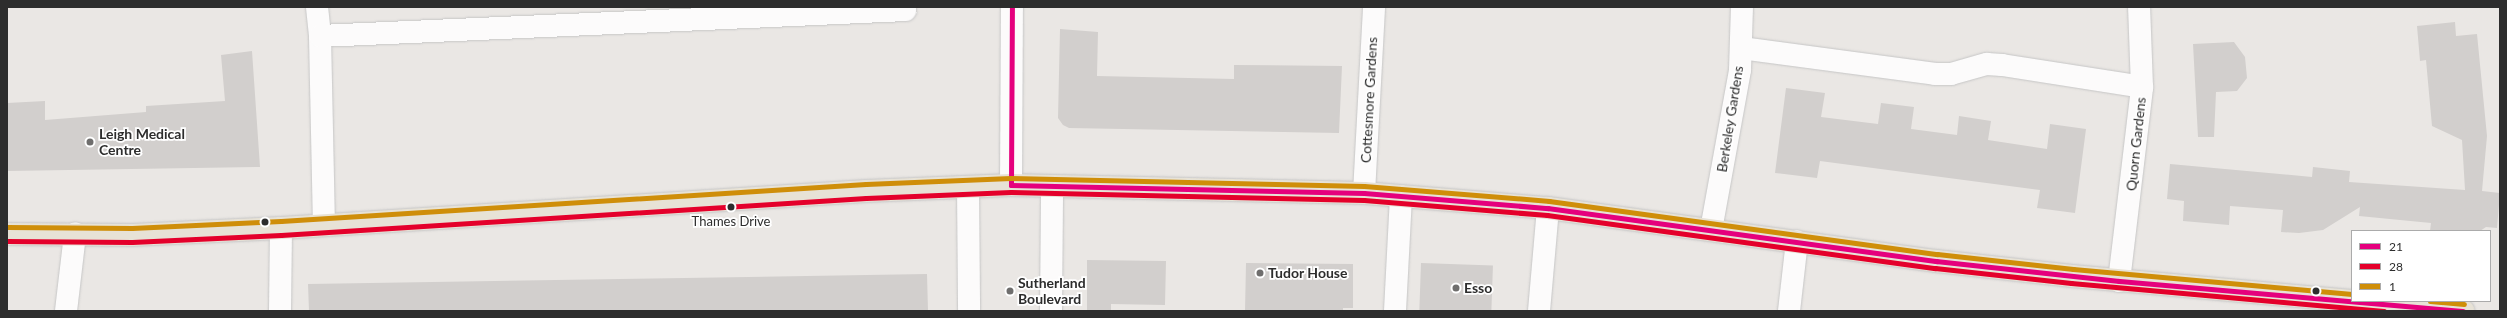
<!DOCTYPE html>
<html>
<head>
<meta charset="utf-8">
<style>
	body { margin:0 }
	#map { position:relative; width:2507px; height:318px; overflow:hidden; background:#eae7e4; font-family:Lato,sans-serif }
	div>[style] { position:absolute }
	[style*='--x'] { left:calc(var(--x)*1px); top:calc(var(--y)*1px); width:calc(var(--w)*1px); rotate:calc(var(--a)*1deg) }
	.building>* { inset:0; background:#d2cfcd; transform-origin:0 0 }
	.roads { filter:drop-shadow(0 0 1px #c6c6c6) drop-shadow(0 0 1px #c6c6c6) }
	.minor>* { height:22px; margin:-11px; padding:0 11px; transform-origin:11px; border-radius:11px; background:#fcfbfb }
	.major>* { height:22px; margin:-11px; padding:0 11px; transform-origin:11px; border-radius:11px; background:#e7e2d6 }
	.bus-1>* { height:5px; margin:-2.5px; padding:0 2.5px; transform-origin:2.5px; border-radius:2.5px; background:#e5007d }
	.bus-2>* { height:5px; margin:-2.5px; padding:0 2.5px; transform-origin:2.5px; border-radius:2.5px; background:#e4002b }
	.bus-3>* { height:5px; margin:-2.5px; padding:0 2.5px; transform-origin:2.5px; border-radius:2.5px; background:#cf8e09 }
	.dots>* { width:11px; height:11px; translate:-50% -50%; box-sizing:border-box; border:2px solid #fff; border-radius:50% }
	span { translate:-50% -50%; white-space:nowrap; text-align:center; line-height:1.15; -webkit-text-stroke:3.5px #fff; paint-order:stroke }
	.bus-label { font-size:13px; color:#2d2d2d }
	.street-label { font-size:14px; color:#2d2d2d }
	.poi-label { font-size:14px; color:#2d2d2d; font-weight:700 }
	.left { translate:0 -50%; text-align:left }
	.frame { position:absolute; inset:0; border:8px solid #2d2d2d; pointer-events:none }
	.legend { position:absolute; left:2351px; top:230px; width:140px; height:72px; box-sizing:border-box; background:#fff; border:1px solid #ababab; margin:0; padding:5px 7px; list-style:none; font-size:12px; color:#2d2d2d }
	.legend li { display:flex; align-items:center; gap:8px; height:20px }
	.legend b { width:20px; border:1px solid #ababab }
</style>
</head>
<body>
<div id="map">
	<div class="building">
		<div style="clip-path:polygon(2455px 22px,2456px 36px,2477px 34px,2487px 136px,2482px 191px,2500px 193px,2497px 228px,2486px 227px,2480px 231px,2430px 231px,2431px 223px,2359px 216px,2360px 207px,2323px 230px,2299px 233px,2281px 232px,2283px 210px,2230px 206px,2229px 225px,2183px 221px,2184px 201px,2167px 199px,2170px 164px,2312px 177px,2313px 167px,2350px 171px,2349px 182px,2465px 190px,2462px 140px,2432px 126px,2426px 60px,2420px 61px,2417px 26px)"></div>
		<div style="clip-path:polygon(1060px 29px,1098px 32px,1097px 76px,1234px 79px,1234px 65px,1342px 66px,1339px 133px,1069px 128px,1063px 125px,1058px 118px)"></div>
		<div style="clip-path:polygon(2234px 42px,2245px 57px,2247px 78px,2237px 91px,2216px 92px,2214px 137px,2198px 137px,2193px 44px)"></div>
		<div style="clip-path:polygon(252px 51px,260px 167px,7px 171px,7px 103px,45px 101px,45px 120px,146px 112px,146px 106px,225px 101px,221px 55px)"></div>
		<div style="clip-path:polygon(1786px 88px,1825px 93px,1821px 117px,1878px 124px,1881px 103px,1914px 107px,1911px 129px,1957px 135px,1959px 116px,1991px 121px,1988px 140px,2047px 149px,2050px 124px,2086px 129px,2075px 213px,2037px 208px,2040px 190px,1820px 161px,1817px 178px,1775px 173px)"></div>
		<div style="clip-path:polygon(1087px 260px,1166px 261px,1165px 305px,1111px 304px,1111px 311px,1087px 311px)"></div>
		<div style="clip-path:polygon(1246px 263px,1353px 264px,1353px 308px,1343px 308px,1343px 311px,1245px 311px)"></div>
		<div style="left:1421px;top:263px;width:72px;height:48px;rotate:2deg"></div>
		<div style="clip-path:polygon(927px 274px,928px 311px,309px 311px,308px 284px)"></div>
	</div>
	<div class="roads">
		<div class="minor">
			<div style="--x:317;--y:7;--w:29;--a:84"></div>
			<div style="--x:320;--y:36;--w:188;--a:88.8"></div>
			<div style="--x:320;--y:36;--w:586;--a:-2.54"></div>
			<div style="--x:1741;--y:48;--w:196;--a:7.6"></div>
			<div style="--x:1935;--y:74;--w:16;--a:0"></div>
			<div style="--x:1951;--y:74;--w:37;--a:-16"></div>
			<div style="--x:1987;--y:64;--w:15;--a:4"></div>
			<div style="--x:2002;--y:65;--w:142;--a:8.9"></div>
			<div style="--x:1011;--y:185;--w:178;--a:-89.7"></div>
			<div style="--x:968;--y:187;--w:124;--a:89.5"></div>
			<div style="--x:1364;--y:193;--w:186;--a:-86.9"></div>
			<div style="--x:1711;--y:230;--w:163;--a:-79.7"></div>
			<div style="--x:1740;--y:70;--w:63;--a:-88.2"></div>
			<div style="--x:2119;--y:281;--w:195;--a:-83.2"></div>
			<div style="--x:2142;--y:87;--w:80;--a:-92.1"></div>
			<div style="--x:66;--y:311;--w:78;--a:-83.3"></div>
			<div style="--x:280;--y:311;--w:83;--a:-89.3"></div>
			<div style="--x:1051;--y:311;--w:125;--a:-89.5"></div>
			<div style="--x:1395;--y:311;--w:115;--a:-87"></div>
			<div style="--x:1539;--y:311;--w:103;--a:-85"></div>
			<div style="--x:1789;--y:311;--w:70;--a:-83.5"></div>
		</div>
		<div class="major">
			<div style="--x:7;--y:234;--w:125;--a:0.5"></div>
			<div style="--x:132;--y:235;--w:149;--a:-2.7"></div>
			<div style="--x:281;--y:228;--w:586;--a:-3.62"></div>
			<div style="--x:866;--y:191;--w:145;--a:-2.4"></div>
			<div style="--x:1011;--y:185;--w:353;--a:1.3"></div>
			<div style="--x:1364;--y:193;--w:185;--a:4.7"></div>
			<div style="--x:1548;--y:208;--w:392;--a:7.8"></div>
			<div style="--x:1936;--y:261;--w:137;--a:6.3"></div>
			<div style="--x:2072;--y:276;--w:393;--a:5.1"></div>
		</div>
	</div>
	<div class="bus-1">
		<div style="--x:1011;--y:185;--w:353;--a:1.3"></div>
		<div style="--x:1364;--y:193;--w:185;--a:4.7"></div>
		<div style="--x:1548;--y:208;--w:392;--a:7.8"></div>
		<div style="--x:1936;--y:261;--w:184;--a:6.2"></div>
		<div style="--x:2119;--y:281;--w:345;--a:5"></div>
		<div style="--x:1011;--y:185;--w:178;--a:-89.7"></div>
	</div>
	<div class="bus-2">
		<div style="--x:7;--y:241;--w:125;--a:0.5"></div>
		<div style="--x:132;--y:242;--w:149;--a:-2.7"></div>
		<div style="--x:281;--y:235;--w:586;--a:-3.62"></div>
		<div style="--x:866;--y:198;--w:145;--a:-2.4"></div>
		<div style="--x:1011;--y:192;--w:353;--a:1.3"></div>
		<div style="--x:1364;--y:200;--w:184;--a:4.7"></div>
		<div style="--x:1547;--y:215;--w:392;--a:7.8"></div>
		<div style="--x:1935;--y:268;--w:137;--a:6.3"></div>
		<div style="--x:2071;--y:283;--w:314;--a:5.1"></div>
	</div>
	<div class="bus-3">
		<div style="--x:7;--y:227;--w:125;--a:0.5"></div>
		<div style="--x:132;--y:228;--w:149;--a:-2.7"></div>
		<div style="--x:281;--y:221;--w:586;--a:-3.62"></div>
		<div style="--x:866;--y:184;--w:145;--a:-2.4"></div>
		<div style="--x:1011;--y:178;--w:353;--a:1.3"></div>
		<div style="--x:1364;--y:186;--w:186;--a:4.6"></div>
		<div style="--x:1549;--y:201;--w:392;--a:7.8"></div>
		<div style="--x:1937;--y:254;--w:137;--a:6.3"></div>
		<div style="--x:2073;--y:269;--w:280;--a:5.1"></div>
		<div style="--x:2430;--y:301;--w:34;--a:5"></div>
	</div>
	<div class="dots">
		<div style="left:90px;top:142px;background:#6f6e6d"></div>
		<div style="left:731px;top:207px;background:#2d2d2d"></div>
		<div style="left:265px;top:222px;background:#2d2d2d"></div>
		<div style="left:1260px;top:273px;background:#6f6e6d"></div>
		<div style="left:1456px;top:288px;background:#6f6e6d"></div>
		<div style="left:1010px;top:291px;background:#6f6e6d"></div>
		<div style="left:2316px;top:291px;background:#2d2d2d"></div>
	</div>
	<div class="bus-label">
		<span style="left:731px;top:221px">Thames Drive</span>
	</div>
	<div class="street-label">
		<span style="left:1369px;top:100px;rotate:-87deg">Cottesmore Gardens</span>
		<span style="left:1730px;top:119px;rotate:-81deg">Berkeley Gardens</span>
		<span style="left:2136px;top:144px;rotate:-84deg">Quorn Gardens</span>
	</div>
	<div class="poi-label">
		<span class="left" style="left:99px;top:142px">Leigh Medical<br>Centre</span>
		<span class="left" style="left:1268px;top:273px">Tudor House</span>
		<span class="left" style="left:1018px;top:291px">Sutherland<br>Boulevard</span>
		<span class="left" style="left:1464px;top:288px">Esso</span>
	</div>
	<div class="frame"></div>
	<ul class="legend">
	<li><b style="height:5px;background:#e5007d"></b>21</li>
	<li><b style="height:5px;background:#e4002b"></b>28</li>
	<li><b style="height:5px;background:#cf8e09"></b>1</li>
	</ul>
</div>
</body>
</html>
